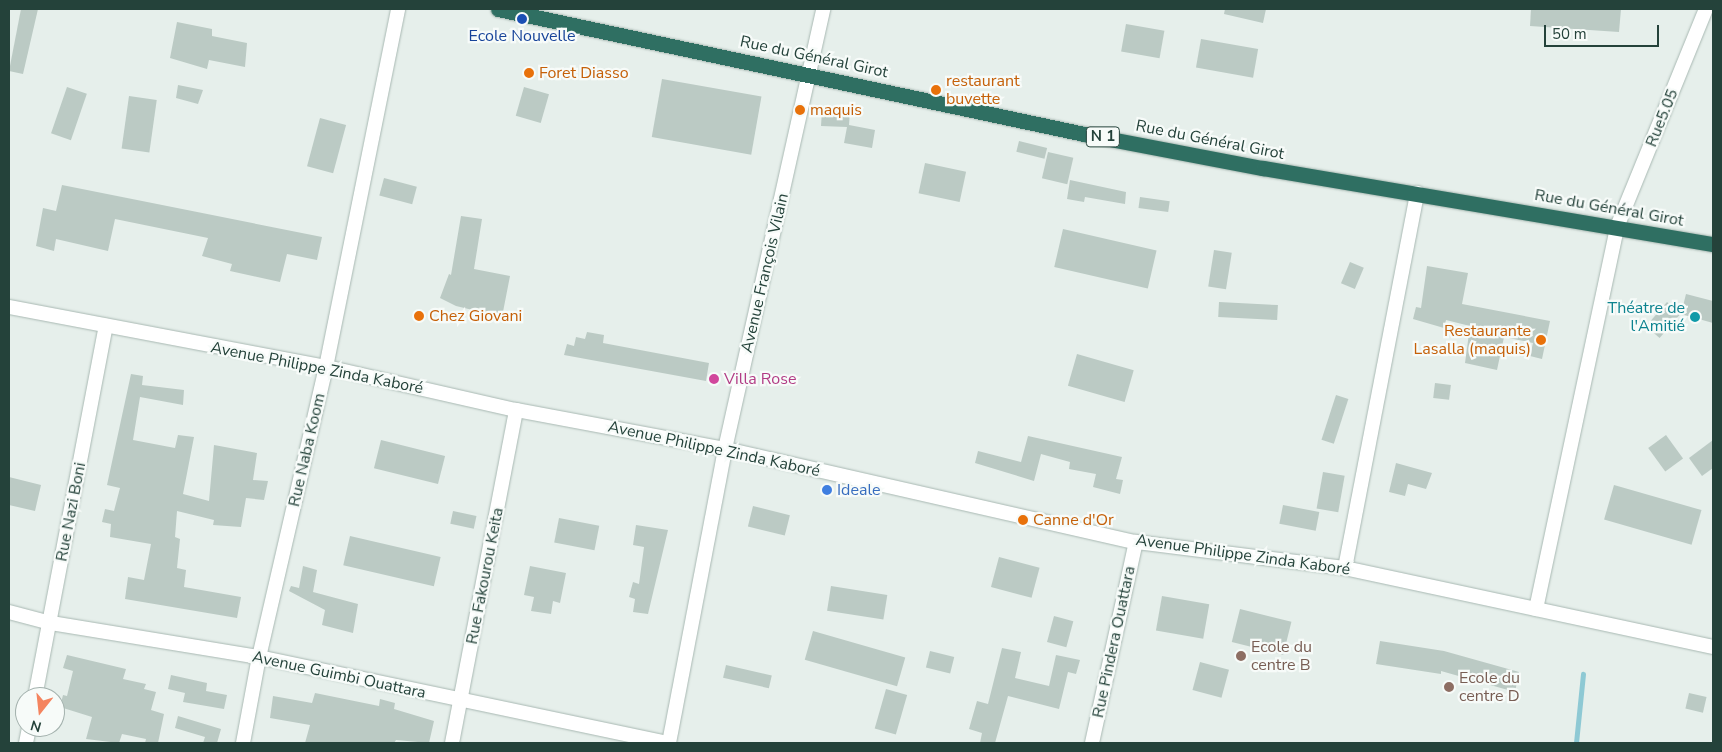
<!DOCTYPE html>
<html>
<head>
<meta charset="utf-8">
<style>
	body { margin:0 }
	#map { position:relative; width:1722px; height:752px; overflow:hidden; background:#e6efeb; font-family:"Nunito Sans",sans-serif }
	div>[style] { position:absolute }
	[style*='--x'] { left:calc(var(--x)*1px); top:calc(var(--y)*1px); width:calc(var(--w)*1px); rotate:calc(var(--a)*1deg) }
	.stream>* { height:4.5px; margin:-2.25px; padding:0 2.25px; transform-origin:2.25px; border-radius:2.25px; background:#8ec9d4 }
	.building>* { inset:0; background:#bbcac4; transform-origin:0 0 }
	.roads { filter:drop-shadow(0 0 1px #a8b8b2) drop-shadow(0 0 1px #a8b8b2) }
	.street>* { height:14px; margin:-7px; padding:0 7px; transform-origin:7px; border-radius:7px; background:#fff }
	.highway>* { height:15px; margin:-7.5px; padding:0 7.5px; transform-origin:7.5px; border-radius:7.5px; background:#2f6f62 }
	.dots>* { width:14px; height:14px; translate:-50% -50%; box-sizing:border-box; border:2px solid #f7fbf9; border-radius:50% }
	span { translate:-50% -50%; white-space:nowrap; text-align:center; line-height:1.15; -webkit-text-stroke:4.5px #f7fbf9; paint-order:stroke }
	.shield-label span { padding:1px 4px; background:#f7fbf9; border:1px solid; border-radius:4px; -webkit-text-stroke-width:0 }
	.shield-label { font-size:15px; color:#24423a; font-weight:700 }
	.transit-label { font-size:16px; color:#164399 }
	.street-label { font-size:16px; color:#24423a }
	.food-label { font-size:16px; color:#c56008 }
	.left { translate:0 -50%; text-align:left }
	.right { translate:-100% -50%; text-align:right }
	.culture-label { font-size:16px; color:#0d838f }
	.hotel-label { font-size:16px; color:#b23c85 }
	.shop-label { font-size:16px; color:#366cbe }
	.education-label { font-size:16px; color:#785e54 }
	.frame { position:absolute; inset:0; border:10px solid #24423a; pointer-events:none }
	.north { position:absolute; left:15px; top:687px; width:50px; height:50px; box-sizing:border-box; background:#f7fbf9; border:1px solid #a3b1ad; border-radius:50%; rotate:196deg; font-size:14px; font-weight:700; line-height:20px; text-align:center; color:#24423a }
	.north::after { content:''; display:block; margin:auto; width:18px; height:22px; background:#f4845f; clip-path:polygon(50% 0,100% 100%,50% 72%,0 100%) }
	.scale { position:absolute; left:1544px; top:25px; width:115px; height:22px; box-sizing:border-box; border:2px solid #24423a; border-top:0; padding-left:6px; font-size:15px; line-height:18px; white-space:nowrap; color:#24423a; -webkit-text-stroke:4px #f7fbf9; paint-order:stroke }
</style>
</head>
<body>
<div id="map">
	<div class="stream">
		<div style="--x:1576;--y:743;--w:69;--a:-84.2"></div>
	</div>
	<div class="building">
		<div style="clip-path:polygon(21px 9px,38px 9px,23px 74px,9px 71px)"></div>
		<div style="clip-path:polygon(1225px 9px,1266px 9px,1263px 23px,1224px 14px)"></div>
		<div style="clip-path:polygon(1531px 9px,1621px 9px,1619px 32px,1530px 26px)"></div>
		<div style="clip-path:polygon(177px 22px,212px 29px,212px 36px,247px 43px,245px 67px,209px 60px,207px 69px,170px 58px)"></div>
		<div style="left:1126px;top:24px;width:39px;height:28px;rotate:10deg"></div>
		<div style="left:1201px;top:39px;width:58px;height:29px;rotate:10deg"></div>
		<div style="left:662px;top:79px;width:101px;height:59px;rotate:10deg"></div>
		<div style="clip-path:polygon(178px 85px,203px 90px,198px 104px,176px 98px)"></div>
		<div style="left:67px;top:87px;width:21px;height:49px;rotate:19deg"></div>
		<div style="left:524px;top:87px;width:26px;height:30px;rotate:16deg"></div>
		<div style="left:129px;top:96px;width:28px;height:53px;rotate:8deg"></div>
		<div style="clip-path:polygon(822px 110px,850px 111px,849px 125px,875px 130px,872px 148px,844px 143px,847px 127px,821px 126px)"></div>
		<div style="left:320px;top:118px;width:27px;height:50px;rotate:15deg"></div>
		<div style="left:1019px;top:141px;width:29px;height:11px;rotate:14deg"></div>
		<div style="left:1048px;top:152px;width:26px;height:27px;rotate:13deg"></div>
		<div style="left:925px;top:163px;width:42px;height:31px;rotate:12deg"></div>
		<div style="left:384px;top:178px;width:34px;height:18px;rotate:15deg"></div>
		<div style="clip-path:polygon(1070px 180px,1126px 192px,1125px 204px,1085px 197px,1084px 202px,1067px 199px)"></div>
		<div style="clip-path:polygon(62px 185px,322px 237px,317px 260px,287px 254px,280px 282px,230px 271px,232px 264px,202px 256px,208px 238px,115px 219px,108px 251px,56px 239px,54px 251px,36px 246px,43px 208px,56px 211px)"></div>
		<div style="left:1140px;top:197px;width:30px;height:11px;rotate:8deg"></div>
		<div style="clip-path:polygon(461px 216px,482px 219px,474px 269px,510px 276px,502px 317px,456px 306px,440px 298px,449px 274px,451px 275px)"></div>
		<div style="left:1063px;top:229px;width:96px;height:39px;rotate:13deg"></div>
		<div style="left:1214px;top:250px;width:18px;height:37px;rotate:9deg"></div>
		<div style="left:1350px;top:262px;width:15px;height:23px;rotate:23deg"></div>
		<div style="clip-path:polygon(1427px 266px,1468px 273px,1462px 304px,1550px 321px,1542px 359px,1530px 356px,1533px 343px,1504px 337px,1497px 370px,1465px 363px,1470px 326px,1446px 320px,1444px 328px,1413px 319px,1416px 307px,1421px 308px)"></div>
		<div style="clip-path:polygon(1686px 294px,1713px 301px,1713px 323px,1681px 314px)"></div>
		<div style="left:1219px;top:302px;width:59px;height:15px;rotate:3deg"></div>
		<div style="left:1667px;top:302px;width:18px;height:32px;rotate:41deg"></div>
		<div style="clip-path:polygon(587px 332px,604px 335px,603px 343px,709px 363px,706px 381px,564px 355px,567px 344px,574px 346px,576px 337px,585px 339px)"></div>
		<div style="left:1077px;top:354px;width:59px;height:33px;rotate:16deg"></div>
		<div style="clip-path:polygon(131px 374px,143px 376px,142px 385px,184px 390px,183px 405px,140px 397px,133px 440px,175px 448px,178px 435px,194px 437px,183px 494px,209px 501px,214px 445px,257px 453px,253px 480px,268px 481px,264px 500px,246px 498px,241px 527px,213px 525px,214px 520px,177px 511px,175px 537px,180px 539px,177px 568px,186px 570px,184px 587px,241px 597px,237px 618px,125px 599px,128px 577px,144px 580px,151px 544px,110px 537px,111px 524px,102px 522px,105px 509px,114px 511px,120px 488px,107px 485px)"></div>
		<div style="left:1435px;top:383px;width:16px;height:15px;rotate:7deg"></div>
		<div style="left:1336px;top:395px;width:13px;height:47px;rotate:18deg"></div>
		<div style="left:1666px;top:435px;width:29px;height:22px;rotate:54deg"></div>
		<div style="clip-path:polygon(1028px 436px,1122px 457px,1116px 479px,1123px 480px,1120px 494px,1093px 487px,1096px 474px,1069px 469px,1070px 462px,1041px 454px,1034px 481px,975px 463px,978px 451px,1021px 462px)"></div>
		<div style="left:381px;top:440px;width:66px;height:29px;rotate:14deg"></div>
		<div style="clip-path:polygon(1713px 440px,1713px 468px,1702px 476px,1689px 458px)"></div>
		<div style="clip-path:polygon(1396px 463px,1432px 473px,1426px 489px,1408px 484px,1405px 496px,1389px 492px)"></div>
		<div style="left:1323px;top:472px;width:22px;height:37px;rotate:10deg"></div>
		<div style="clip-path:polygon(9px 477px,41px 485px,35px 511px,9px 505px)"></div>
		<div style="left:1614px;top:485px;width:91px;height:36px;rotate:16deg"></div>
		<div style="left:1283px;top:505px;width:37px;height:19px;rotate:11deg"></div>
		<div style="left:753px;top:506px;width:38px;height:21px;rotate:14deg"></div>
		<div style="left:453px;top:511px;width:24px;height:13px;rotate:12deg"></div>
		<div style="left:559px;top:518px;width:41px;height:25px;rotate:11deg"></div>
		<div style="clip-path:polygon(636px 525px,668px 530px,648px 614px,633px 612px,635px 599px,629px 597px,633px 582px,639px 584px,644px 547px,633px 545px)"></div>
		<div style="left:350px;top:536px;width:93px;height:30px;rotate:13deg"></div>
		<div style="left:999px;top:557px;width:42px;height:31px;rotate:15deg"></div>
		<div style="clip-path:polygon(303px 566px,317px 570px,313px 592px,358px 604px,353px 633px,322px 625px,325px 610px,289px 591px,291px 586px,299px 588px)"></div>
		<div style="clip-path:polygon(530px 566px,566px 573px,560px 603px,553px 601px,551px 614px,531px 611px,534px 597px,524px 595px)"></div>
		<div style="left:831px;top:586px;width:57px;height:25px;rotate:9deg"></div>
		<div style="left:1162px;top:596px;width:48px;height:35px;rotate:10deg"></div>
		<div style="left:1240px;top:609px;width:53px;height:34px;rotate:14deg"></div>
		<div style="left:1054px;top:616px;width:20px;height:27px;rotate:15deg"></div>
		<div style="left:813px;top:631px;width:96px;height:30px;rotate:16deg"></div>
		<div style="clip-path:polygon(1380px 641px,1444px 651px,1519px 672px,1515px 692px,1441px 671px,1441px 674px,1376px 664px)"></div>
		<div style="clip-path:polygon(1002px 648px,1021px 652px,1015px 678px,1049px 686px,1056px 655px,1080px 660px,1076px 674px,1068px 672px,1059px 709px,1008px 696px,995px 743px,980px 743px,982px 733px,969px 729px,977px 701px,988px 704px)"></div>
		<div style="left:930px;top:651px;width:25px;height:17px;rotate:14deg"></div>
		<div style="clip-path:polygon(67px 655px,126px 669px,123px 679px,146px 684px,144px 689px,156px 692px,151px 710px,164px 714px,158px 743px,145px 743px,146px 739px,122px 734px,119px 743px,86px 739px,92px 717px,60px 707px,63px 695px,67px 696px,73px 671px,63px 668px)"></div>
		<div style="left:1200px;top:662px;width:30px;height:29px;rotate:15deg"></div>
		<div style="left:726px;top:665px;width:47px;height:13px;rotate:13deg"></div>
		<div style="clip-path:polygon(171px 675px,207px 683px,206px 691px,227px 695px,224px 709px,183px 702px,185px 693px,168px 689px)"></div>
		<div style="left:886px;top:689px;width:22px;height:41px;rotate:16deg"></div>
		<div style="clip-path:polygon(315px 693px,379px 706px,380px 699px,395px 703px,394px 709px,434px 721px,429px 743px,396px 740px,394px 743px,305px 743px,310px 725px,270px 718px,273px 696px,312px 703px)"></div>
		<div style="left:1689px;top:693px;width:18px;height:16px;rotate:13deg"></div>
		<div style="clip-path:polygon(178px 716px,221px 729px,217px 743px,203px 743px,205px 737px,175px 728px)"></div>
	</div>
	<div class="roads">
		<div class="street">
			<div style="--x:9;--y:307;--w:323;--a:10.7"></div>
			<div style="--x:326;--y:367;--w:195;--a:12.8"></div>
			<div style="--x:516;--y:410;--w:213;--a:10.6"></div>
			<div style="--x:725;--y:449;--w:421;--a:12.8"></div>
			<div style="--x:1136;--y:542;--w:211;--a:7.1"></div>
			<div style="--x:1345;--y:568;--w:376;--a:12.1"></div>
			<div style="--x:1345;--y:568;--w:382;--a:-79.1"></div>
			<div style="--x:1536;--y:609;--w:390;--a:-78"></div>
			<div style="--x:1617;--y:227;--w:235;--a:-67.8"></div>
			<div style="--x:9;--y:612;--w:43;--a:14.7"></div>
			<div style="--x:51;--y:623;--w:211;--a:9.3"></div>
			<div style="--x:259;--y:657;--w:418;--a:11.9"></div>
			<div style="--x:35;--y:697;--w:378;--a:-79.2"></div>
			<div style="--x:26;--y:743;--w:16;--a:-79"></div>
			<div style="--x:243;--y:743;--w:87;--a:-79.5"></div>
			<div style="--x:259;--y:657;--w:298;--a:-77"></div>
			<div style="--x:326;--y:367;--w:365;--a:-78.6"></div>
			<div style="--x:452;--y:743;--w:339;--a:-79.1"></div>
			<div style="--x:669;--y:743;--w:299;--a:-79.2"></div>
			<div style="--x:725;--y:449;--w:451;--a:-77.4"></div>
			<div style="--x:1092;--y:743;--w:206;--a:-77.7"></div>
		</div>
		<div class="highway">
			<div style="--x:498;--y:9;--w:599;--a:12.04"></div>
			<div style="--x:1084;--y:134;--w:182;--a:10.8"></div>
			<div style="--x:1263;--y:168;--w:456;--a:9.6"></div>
		</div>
	</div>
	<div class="dots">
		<div style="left:522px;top:19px;background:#1a4fb4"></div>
		<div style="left:529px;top:73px;background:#e8710a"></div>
		<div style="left:936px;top:90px;background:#e8710a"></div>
		<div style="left:800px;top:110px;background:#e8710a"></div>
		<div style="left:419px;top:316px;background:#e8710a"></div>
		<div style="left:1695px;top:317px;background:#0f9aa8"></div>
		<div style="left:1541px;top:340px;background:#e8710a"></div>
		<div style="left:714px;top:379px;background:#d1479c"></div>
		<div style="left:827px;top:490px;background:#3f7fe0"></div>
		<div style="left:1023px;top:520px;background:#e8710a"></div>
		<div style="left:1241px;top:656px;background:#8d6e63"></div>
		<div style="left:1449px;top:687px;background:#8d6e63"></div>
	</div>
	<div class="shield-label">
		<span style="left:1103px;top:137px">N 1</span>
	</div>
	<div class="transit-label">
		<span style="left:522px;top:36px">Ecole Nouvelle</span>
	</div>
	<div class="street-label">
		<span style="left:814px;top:57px;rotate:12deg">Rue du Général Girot</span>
		<span style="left:1662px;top:118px;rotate:-68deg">Rue5.05</span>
		<span style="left:1210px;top:140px;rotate:11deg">Rue du Général Girot</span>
		<span style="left:1609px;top:208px;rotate:10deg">Rue du Général Girot</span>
		<span style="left:765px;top:273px;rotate:-77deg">Avenue François Vilain</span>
		<span style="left:317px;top:368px;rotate:11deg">Avenue Philippe Zinda Kaboré</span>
		<span style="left:714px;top:449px;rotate:12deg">Avenue Philippe Zinda Kaboré</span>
		<span style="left:307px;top:450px;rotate:-77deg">Rue Naba Koom</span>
		<span style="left:71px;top:512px;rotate:-79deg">Rue Nazi Boni</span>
		<span style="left:1243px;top:555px;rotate:8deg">Avenue Philippe Zinda Kaboré</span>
		<span style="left:485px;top:576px;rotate:-79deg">Rue Fakourou Keita</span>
		<span style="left:1114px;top:642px;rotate:-78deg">Rue Pindera Ouattara</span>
		<span style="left:339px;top:675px;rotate:12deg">Avenue Guimbi Ouattara</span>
	</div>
	<div class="food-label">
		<span class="left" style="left:539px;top:73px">Foret Diasso</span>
		<span class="left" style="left:946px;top:90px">restaurant<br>buvette</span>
		<span class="left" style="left:810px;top:110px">maquis</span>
		<span class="left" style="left:429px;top:316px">Chez Giovani</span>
		<span class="right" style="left:1531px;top:340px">Restaurante<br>Lasalla (maquis)</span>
		<span class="left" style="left:1033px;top:520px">Canne d'Or</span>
	</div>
	<div class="culture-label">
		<span class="right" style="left:1685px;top:317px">Théatre de<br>l'Amitié</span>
	</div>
	<div class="hotel-label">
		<span class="left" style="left:724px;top:379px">Villa Rose</span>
	</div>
	<div class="shop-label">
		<span class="left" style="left:837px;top:490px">Ideale</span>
	</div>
	<div class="education-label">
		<span class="left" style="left:1251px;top:656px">Ecole du<br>centre B</span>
		<span class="left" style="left:1459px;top:687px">Ecole du<br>centre D</span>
	</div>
	<div class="frame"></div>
	<div class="north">N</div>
	<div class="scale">50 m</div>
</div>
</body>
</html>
